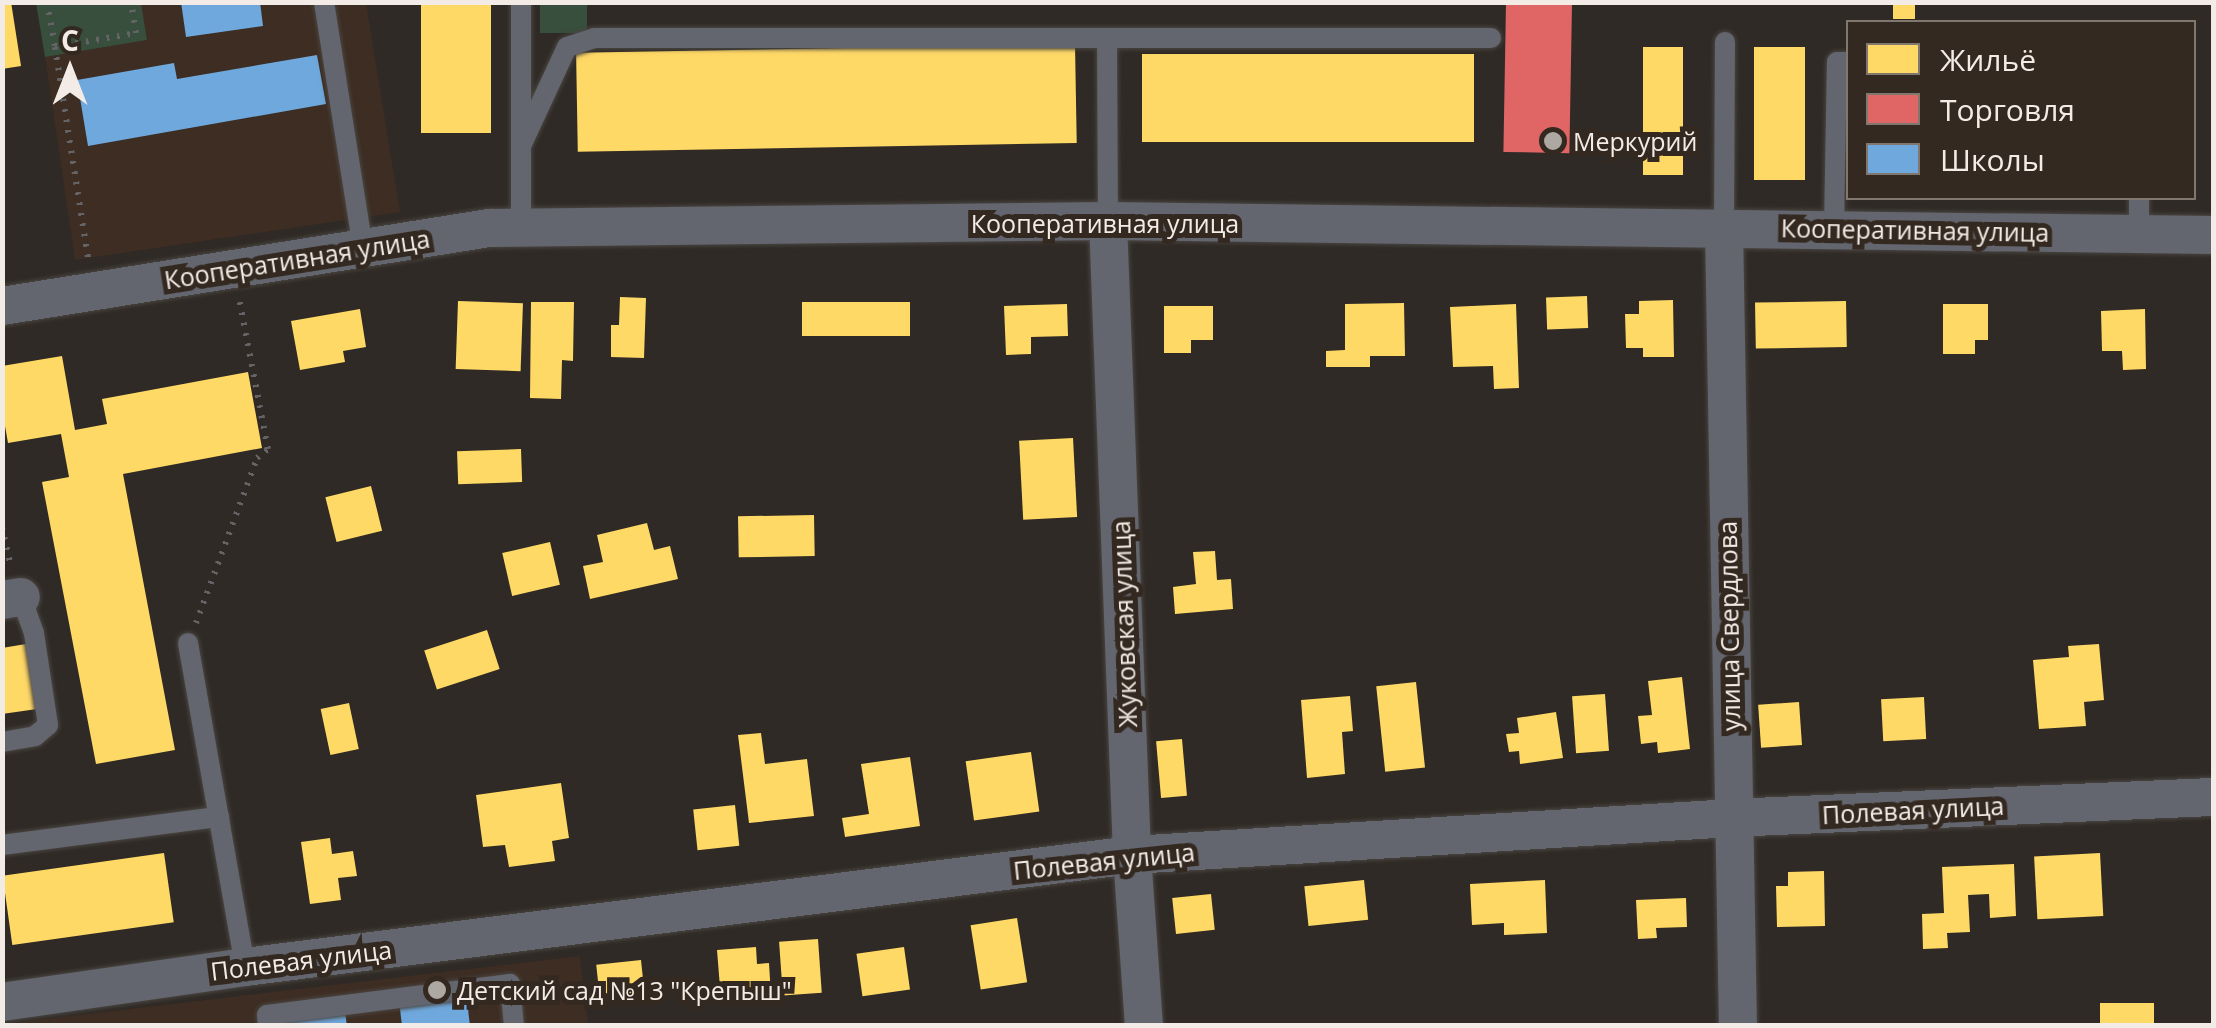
<!DOCTYPE html>
<html>
<head>
<meta charset="utf-8">
<style>
	body { margin:0 }
	#map { position:relative; width:2216px; height:1028px; overflow:hidden; background:#2f2a25; font-family:"Open Sans",sans-serif }
	div>[style] { position:absolute }
	[style*='--x'] { left:calc(var(--x)*1px); top:calc(var(--y)*1px); width:calc(var(--w)*1px); rotate:calc(var(--a)*1deg) }
	.built>* { inset:0; background:#3d2d22 }
	.green>* { inset:0; background:#384f3d; transform-origin:0 0 }
	.homes>* { inset:0; background:#ffd966; transform-origin:0 0 }
	.shops>* { inset:0; background:#e06666; transform-origin:0 0 }
	.schools>* { inset:0; background:#6fa8dc }
	.path>* { height:6px; margin-top:-3px; transform-origin:0; background:repeating-linear-gradient(90deg,#646366 0 2.5px,transparent 0 10.5px) }
	.roads { filter:drop-shadow(0 0 2px #4a4541) drop-shadow(0 0 2px #4a4541) }
	.lane>* { height:20px; margin:-10px; padding:0 10px; transform-origin:10px; border-radius:10px; background:#63666f }
	.street>* { height:38px; margin:-19px; padding:0 19px; transform-origin:19px; border-radius:19px; background:#63666f }
	.dots>* { width:28px; height:28px; translate:-50% -50%; box-sizing:border-box; border:5px solid #342920; border-radius:50% }
	span { translate:-50% -50%; white-space:nowrap; text-align:center; line-height:1.15; -webkit-text-stroke:10px #342920; paint-order:stroke }
	.poi-label { font-size:25px; color:#f3ece6 }
	.left { translate:0 -50%; text-align:left }
	.street-label { font-size:25px; color:#f3ece6 }
	.frame { position:absolute; inset:0; border:5px solid #f3ece6; pointer-events:none }
	.legend { position:absolute; left:1846px; top:20px; width:350px; height:180px; box-sizing:border-box; background:#342920; border:2px solid #80776f; margin:0; padding:12px 18px; list-style:none; font-size:30px; color:#f3ece6 }
	.legend li { display:flex; align-items:center; gap:20px; height:50px }
	.legend b { width:50px; border:2px solid #80776f }
	.north { position:absolute; left:20px; top:20px; width:100px; height:100px; -webkit-text-stroke:8px #342920; paint-order:stroke; rotate:0deg; font-size:28px; font-weight:700; line-height:40px; text-align:center; color:#f3ece6 }
	.north::after { content:''; display:block; margin:auto; width:35px; height:45px; background:#f3ece6; clip-path:polygon(50% 0,100% 100%,50% 72%,0 100%) }
</style>
</head>
<body>
<div id="map">
	<div class="built">
		<div style="clip-path:polygon(141px 3px,366px 3px,400px 212px,75px 260px,45px 57px,147px 40px)"></div>
		<div style="clip-path:polygon(580px 956px,588px 1025px,3px 1026px,2px 1024px)"></div>
	</div>
	<div class="green">
		<div style="clip-path:polygon(36px 3px,141px 3px,147px 40px,45px 57px)"></div>
		<div style="left:540px;top:3px;width:47px;height:30px"></div>
	</div>
	<div class="homes">
		<div style="clip-path:polygon(2px 2px,11px 2px,21px 66px,2px 69px)"></div>
		<div style="left:421px;top:2px;width:70px;height:131px"></div>
		<div style="left:1893px;top:2px;width:22px;height:17px"></div>
		<div style="left:1075px;top:44px;width:99px;height:499px;rotate:89deg"></div>
		<div style="left:1643px;top:47px;width:40px;height:128px"></div>
		<div style="left:1754px;top:47px;width:51px;height:133px"></div>
		<div style="left:1142px;top:54px;width:332px;height:88px"></div>
		<div style="left:1587px;top:296px;width:32px;height:41px;rotate:88deg"></div>
		<div style="clip-path:polygon(620px 297px,646px 298px,644px 358px,611px 357px,611px 325px,619px 325px)"></div>
		<div style="clip-path:polygon(1673px 300px,1674px 357px,1643px 357px,1643px 348px,1626px 348px,1625px 314px,1639px 314px,1639px 301px)"></div>
		<div style="left:458px;top:301px;width:65px;height:68px;rotate:2deg"></div>
		<div style="left:1846px;top:301px;width:46px;height:91px;rotate:89deg"></div>
		<div style="clip-path:polygon(531px 302px,574px 302px,573px 361px,562px 360px,561px 399px,530px 398px)"></div>
		<div style="left:802px;top:302px;width:108px;height:34px"></div>
		<div style="clip-path:polygon(1404px 303px,1405px 356px,1370px 356px,1370px 367px,1326px 367px,1326px 351px,1345px 350px,1345px 304px)"></div>
		<div style="clip-path:polygon(1067px 304px,1068px 336px,1031px 337px,1031px 354px,1006px 355px,1004px 306px)"></div>
		<div style="clip-path:polygon(1516px 304px,1519px 388px,1494px 389px,1493px 366px,1453px 367px,1450px 307px)"></div>
		<div style="clip-path:polygon(1943px 304px,1988px 304px,1988px 340px,1975px 340px,1975px 354px,1943px 354px)"></div>
		<div style="clip-path:polygon(1164px 306px,1213px 306px,1213px 340px,1191px 340px,1191px 353px,1164px 353px)"></div>
		<div style="clip-path:polygon(360px 309px,366px 347px,343px 351px,345px 362px,300px 370px,291px 321px)"></div>
		<div style="clip-path:polygon(2145px 309px,2146px 369px,2123px 370px,2122px 351px,2102px 351px,2101px 311px)"></div>
		<div style="clip-path:polygon(62px 356px,75px 430px,107px 424px,102px 399px,248px 372px,262px 448px,123px 474px,175px 750px,96px 764px,42px 482px,69px 477px,61px 434px,8px 443px,2px 409px,2px 366px)"></div>
		<div style="left:1073px;top:438px;width:79px;height:54px;rotate:87deg"></div>
		<div style="left:521px;top:449px;width:33px;height:64px;rotate:88deg"></div>
		<div style="left:371px;top:486px;width:46px;height:47px;rotate:76deg"></div>
		<div style="left:814px;top:515px;width:41px;height:76px;rotate:89deg"></div>
		<div style="clip-path:polygon(647px 523px,654px 550px,670px 546px,678px 579px,590px 599px,583px 566px,603px 562px,597px 535px)"></div>
		<div style="left:550px;top:542px;width:44px;height:49px;rotate:77deg"></div>
		<div style="clip-path:polygon(1215px 551px,1217px 580px,1231px 579px,1233px 609px,1175px 614px,1173px 587px,1196px 584px,1193px 552px)"></div>
		<div style="left:487px;top:630px;width:41px;height:66px;rotate:72deg"></div>
		<div style="clip-path:polygon(26px 644px,37px 709px,2px 714px,2px 648px)"></div>
		<div style="clip-path:polygon(2099px 644px,2104px 700px,2084px 702px,2086px 726px,2039px 729px,2033px 660px,2069px 657px,2068px 646px)"></div>
		<div style="clip-path:polygon(1682px 677px,1690px 749px,1658px 753px,1657px 742px,1641px 744px,1638px 716px,1652px 715px,1648px 681px)"></div>
		<div style="left:1416px;top:682px;width:86px;height:40px;rotate:84deg"></div>
		<div style="left:1605px;top:694px;width:57px;height:33px;rotate:86deg"></div>
		<div style="clip-path:polygon(1350px 696px,1353px 731px,1342px 732px,1345px 774px,1307px 778px,1301px 700px)"></div>
		<div style="left:1924px;top:697px;width:42px;height:43px;rotate:87deg"></div>
		<div style="left:1799px;top:702px;width:43px;height:41px;rotate:86deg"></div>
		<div style="left:349px;top:703px;width:47px;height:29px;rotate:78deg"></div>
		<div style="clip-path:polygon(1556px 712px,1563px 758px,1520px 764px,1519px 751px,1509px 752px,1506px 734px,1519px 733px,1517px 718px)"></div>
		<div style="clip-path:polygon(761px 733px,765px 764px,807px 759px,814px 816px,749px 823px,738px 735px)"></div>
		<div style="left:1182px;top:739px;width:57px;height:26px;rotate:85deg"></div>
		<div style="left:1031px;top:752px;width:60px;height:66px;rotate:82deg"></div>
		<div style="clip-path:polygon(910px 757px,920px 826px,845px 837px,842px 818px,869px 814px,861px 764px)"></div>
		<div style="clip-path:polygon(561px 783px,569px 838px,552px 841px,555px 861px,509px 867px,505px 845px,483px 847px,476px 795px)"></div>
		<div style="left:735px;top:805px;width:41px;height:42px;rotate:84deg"></div>
		<div style="clip-path:polygon(330px 838px,332px 854px,353px 851px,357px 876px,338px 878px,341px 900px,310px 904px,301px 842px)"></div>
		<div style="left:164px;top:853px;width:70px;height:163px;rotate:82deg"></div>
		<div style="left:2100px;top:853px;width:63px;height:66px;rotate:87deg"></div>
		<div style="clip-path:polygon(2014px 864px,2016px 916px,1990px 918px,1989px 894px,1968px 895px,1970px 932px,1947px 933px,1948px 948px,1923px 949px,1922px 914px,1944px 913px,1942px 867px)"></div>
		<div style="clip-path:polygon(1824px 871px,1825px 926px,1777px 927px,1776px 886px,1788px 886px,1788px 872px)"></div>
		<div style="left:1364px;top:880px;width:40px;height:60px;rotate:84deg"></div>
		<div style="clip-path:polygon(1545px 880px,1547px 933px,1504px 935px,1504px 923px,1472px 925px,1470px 884px)"></div>
		<div style="left:1211px;top:894px;width:36px;height:39px;rotate:84deg"></div>
		<div style="clip-path:polygon(1686px 898px,1687px 927px,1656px 928px,1657px 938px,1638px 939px,1636px 900px)"></div>
		<div style="left:1017px;top:918px;width:65px;height:47px;rotate:81deg"></div>
		<div style="left:818px;top:939px;width:54px;height:39px;rotate:86deg"></div>
		<div style="clip-path:polygon(756px 947px,757px 964px,769px 963px,771px 996px,721px 1000px,717px 950px)"></div>
		<div style="left:904px;top:947px;width:43px;height:48px;rotate:82deg"></div>
		<div style="left:641px;top:960px;width:40px;height:45px;rotate:84deg"></div>
		<div style="left:2154px;top:1003px;width:23px;height:54px;rotate:90deg"></div>
	</div>
	<div class="shops">
		<div style="left:1506px;top:3px;width:66px;height:149px;rotate:1deg"></div>
	</div>
	<div class="schools">
		<div style="clip-path:polygon(181px 2px,260px 2px,263px 26px,186px 37px)"></div>
		<div style="clip-path:polygon(317px 55px,326px 104px,88px 146px,77px 80px,174px 63px,177px 79px)"></div>
		<div style="clip-path:polygon(466px 992px,470px 1026px,402px 1026px,399px 1000px)"></div>
		<div style="clip-path:polygon(344px 1005px,347px 1026px,279px 1026px,278px 1012px)"></div>
	</div>
	<div class="path">
		<div style="--x:47;--y:2;--w:46;--a:79.9"></div>
		<div style="--x:55;--y:47;--w:82;--a:-9.8"></div>
		<div style="--x:136;--y:33;--w:31;--a:-99"></div>
		<div style="--x:55;--y:47;--w:214;--a:81.1"></div>
		<div style="--x:2;--y:527;--w:41;--a:77.3"></div>
		<div style="--x:196;--y:623;--w:176;--a:-69.7"></div>
		<div style="--x:257;--y:458;--w:14;--a:-39"></div>
		<div style="--x:268;--y:449;--w:153;--a:-100.9"></div>
	</div>
	<div class="roads">
		<div class="lane">
			<div style="--x:324;--y:2;--w:249;--a:81"></div>
			<div style="--x:521;--y:2;--w:226;--a:90"></div>
			<div style="--x:1107;--y:38;--w:183;--a:89.7"></div>
			<div style="--x:521;--y:146;--w:109;--a:-65.1"></div>
			<div style="--x:567;--y:47;--w:28;--a:-18"></div>
			<div style="--x:594;--y:38;--w:897;--a:0"></div>
			<div style="--x:1724;--y:227;--w:185;--a:-89.7"></div>
			<div style="--x:1834;--y:229;--w:167;--a:-89"></div>
			<div style="--x:1837;--y:62;--w:11;--a:0"></div>
			<div style="--x:2139;--y:234;--w:36;--a:-90"></div>
			<div style="--x:188;--y:643;--w:329;--a:80"></div>
			<div style="--x:2;--y:742;--w:34;--a:-10"></div>
			<div style="--x:35;--y:736;--w:17;--a:-40"></div>
			<div style="--x:48;--y:725;--w:93;--a:-98.7"></div>
			<div style="--x:34;--y:633;--w:38;--a:-110"></div>
			<div style="--x:2;--y:845;--w:219;--a:-7.4"></div>
			<div style="--x:268;--y:1026;--w:11;--a:-95"></div>
			<div style="--x:267;--y:1015;--w:245;--a:-7.3"></div>
			<div style="--x:510;--y:984;--w:42;--a:84.6"></div>
		</div>
		<div class="street">
			<div style="--x:1108;--y:221;--w:634;--a:87.83"></div>
			<div style="--x:1132;--y:855;--w:171;--a:86"></div>
			<div style="--x:1724;--y:227;--w:799;--a:89"></div>
			<div style="--x:2;--y:306;--w:494;--a:-9.1"></div>
			<div style="--x:490;--y:228;--w:618;--a:-0.65"></div>
			<div style="--x:1108;--y:221;--w:1106;--a:0.73"></div>
			<div style="--x:2;--y:600;--w:19;--a:-9"></div>
			<div style="--x:2;--y:1002;--w:246;--a:-8.2"></div>
			<div style="--x:245;--y:967;--w:894;--a:-7.2"></div>
			<div style="--x:1132;--y:855;--w:600;--a:-3.53"></div>
			<div style="--x:1731;--y:818;--w:483;--a:-2.5"></div>
		</div>
	</div>
	<div class="dots">
		<div style="left:1553px;top:141px;background:#aea8a2"></div>
		<div style="left:437px;top:990px;background:#aea8a2"></div>
	</div>
	<div class="poi-label">
		<span class="left" style="left:1573px;top:141px">Меркурий</span>
		<span class="left" style="left:457px;top:990px">Детский сад №13 "Крепыш"</span>
	</div>
	<div class="street-label">
		<span style="left:1105px;top:223px">Кооперативная улица</span>
		<span style="left:1915px;top:230px;rotate:1deg">Кооперативная улица</span>
		<span style="left:297px;top:259px;rotate:-9deg">Кооперативная улица</span>
		<span style="left:1124px;top:624px;rotate:-92deg">Жуковская улица</span>
		<span style="left:1729px;top:626px;rotate:-91deg">улица Свердлова</span>
		<span style="left:1913px;top:810px;rotate:-3deg">Полевая улица</span>
		<span style="left:1104px;top:861px;rotate:-6deg">Полевая улица</span>
		<span style="left:301px;top:960px;rotate:-7deg">Полевая улица</span>
	</div>
	<div class="frame"></div>
	<ul class="legend">
	<li><b style="height:28px;background:#ffd966"></b>Жильё</li>
	<li><b style="height:28px;background:#e06666"></b>Торговля</li>
	<li><b style="height:28px;background:#6fa8dc"></b>Школы</li>
	</ul>
	<div class="north">С</div>
</div>
</body>
</html>
